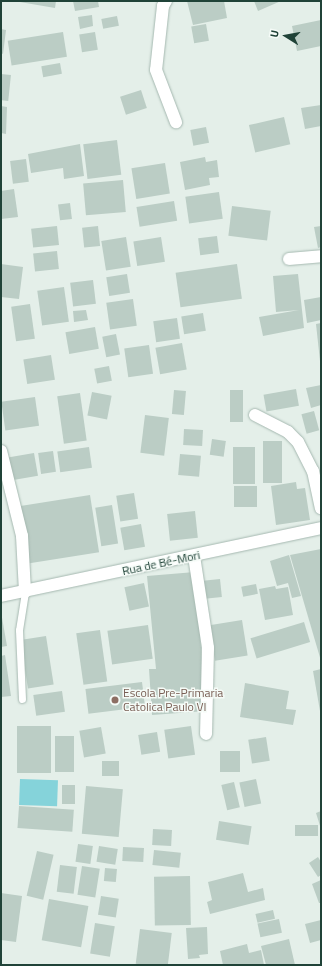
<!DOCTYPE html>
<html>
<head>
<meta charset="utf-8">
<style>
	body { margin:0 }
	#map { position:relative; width:322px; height:966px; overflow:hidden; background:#e4efe9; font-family:"Titillium Web",sans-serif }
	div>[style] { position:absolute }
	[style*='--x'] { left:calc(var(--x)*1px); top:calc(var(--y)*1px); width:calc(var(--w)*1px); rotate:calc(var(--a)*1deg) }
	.water>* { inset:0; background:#85d3da; transform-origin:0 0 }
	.building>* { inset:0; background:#bbcdc5; transform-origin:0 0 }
	.roads { filter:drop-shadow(0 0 1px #a5b8b0) drop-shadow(0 0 1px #a5b8b0) }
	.service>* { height:7px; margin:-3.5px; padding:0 3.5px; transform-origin:3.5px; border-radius:3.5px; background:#fff }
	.minor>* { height:12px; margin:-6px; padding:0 6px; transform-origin:6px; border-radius:6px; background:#fff }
	.tertiary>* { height:12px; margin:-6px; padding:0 6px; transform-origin:6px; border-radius:6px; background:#fff }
	.dots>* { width:11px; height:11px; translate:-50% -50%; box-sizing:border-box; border:2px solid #f5fbf7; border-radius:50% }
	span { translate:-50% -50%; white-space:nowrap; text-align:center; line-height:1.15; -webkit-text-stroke:3px #f5fbf7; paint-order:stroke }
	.street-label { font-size:12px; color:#204338 }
	.education-label { font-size:12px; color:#785e54 }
	.left { translate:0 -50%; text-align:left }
	.frame { position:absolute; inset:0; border:2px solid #204338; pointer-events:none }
	.north { position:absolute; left:266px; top:16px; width:40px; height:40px; -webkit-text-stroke:3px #f5fbf7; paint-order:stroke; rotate:281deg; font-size:11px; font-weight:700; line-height:16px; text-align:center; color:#204338 }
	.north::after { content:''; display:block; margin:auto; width:14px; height:18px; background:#204338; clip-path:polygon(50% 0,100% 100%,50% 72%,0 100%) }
</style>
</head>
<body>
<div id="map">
	<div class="water">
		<div style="left:20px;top:779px;width:38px;height:26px;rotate:2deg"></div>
	</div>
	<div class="building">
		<div style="clip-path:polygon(14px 1px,56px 1px,55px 8px)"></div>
		<div style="clip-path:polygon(73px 1px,98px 1px,99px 7px,75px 11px)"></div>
		<div style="clip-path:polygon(187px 1px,224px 1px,227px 18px,193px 25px)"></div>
		<div style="clip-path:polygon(254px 1px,281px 1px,258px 11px)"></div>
		<div style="clip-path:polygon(92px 15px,93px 26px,80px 29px,78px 17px)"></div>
		<div style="left:117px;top:16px;width:10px;height:16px;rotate:79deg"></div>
		<div style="clip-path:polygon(321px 20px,321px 46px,297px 51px,292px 26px)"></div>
		<div style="left:206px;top:24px;width:17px;height:15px;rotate:80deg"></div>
		<div style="clip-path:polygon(1px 29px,6px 30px,3px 54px,1px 53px)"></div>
		<div style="left:63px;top:32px;width:25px;height:56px;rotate:81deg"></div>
		<div style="left:95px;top:32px;width:18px;height:16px;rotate:81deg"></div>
		<div style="left:60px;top:63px;width:11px;height:19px;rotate:80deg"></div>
		<div style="left:1px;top:74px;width:10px;height:26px;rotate:6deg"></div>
		<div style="left:141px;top:90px;width:19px;height:22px;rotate:72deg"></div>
		<div style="clip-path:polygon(321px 105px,321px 126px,305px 129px,301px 108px)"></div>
		<div style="clip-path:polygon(1px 106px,7px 107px,6px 134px,1px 133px)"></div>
		<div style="left:284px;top:117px;width:28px;height:36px;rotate:77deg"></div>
		<div style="left:206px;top:127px;width:16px;height:16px;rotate:79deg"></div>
		<div style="left:117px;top:140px;width:35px;height:34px;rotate:83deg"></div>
		<div style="clip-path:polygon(80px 144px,84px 176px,64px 179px,63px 168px,31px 173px,28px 154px)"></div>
		<div style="clip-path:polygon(205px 157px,206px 162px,217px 160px,219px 177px,209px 178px,210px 185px,185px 190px,180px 162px)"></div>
		<div style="left:26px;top:159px;width:23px;height:16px;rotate:83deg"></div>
		<div style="left:165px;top:163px;width:31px;height:34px;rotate:81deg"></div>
		<div style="left:123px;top:180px;width:32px;height:40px;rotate:85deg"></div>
		<div style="clip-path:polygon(14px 189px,18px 217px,1px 219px,1px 191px)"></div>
		<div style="left:219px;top:192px;width:27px;height:34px;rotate:82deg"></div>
		<div style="left:174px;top:201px;width:20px;height:38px;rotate:81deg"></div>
		<div style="left:70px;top:203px;width:16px;height:12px;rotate:83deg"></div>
		<div style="left:232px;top:206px;width:39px;height:30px;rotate:7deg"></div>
		<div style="left:57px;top:226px;width:19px;height:26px;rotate:84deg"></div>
		<div style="left:98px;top:226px;width:20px;height:16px;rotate:84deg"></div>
		<div style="clip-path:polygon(321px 226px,321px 247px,318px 248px,314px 227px)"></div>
		<div style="left:217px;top:236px;width:17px;height:19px;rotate:83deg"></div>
		<div style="left:126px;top:237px;width:30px;height:25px;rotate:81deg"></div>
		<div style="left:161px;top:237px;width:25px;height:28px;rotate:81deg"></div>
		<div style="left:57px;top:251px;width:18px;height:24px;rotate:84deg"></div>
		<div style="clip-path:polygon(1px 264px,23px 267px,19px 299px,1px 297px)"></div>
		<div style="left:237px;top:264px;width:35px;height:62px;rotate:82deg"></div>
		<div style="left:127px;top:274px;width:19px;height:21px;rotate:81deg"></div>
		<div style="clip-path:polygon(298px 274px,304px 328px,263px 336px,259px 317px,299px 310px,276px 312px,273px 276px)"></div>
		<div style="left:93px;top:280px;width:24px;height:23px;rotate:83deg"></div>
		<div style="left:64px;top:287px;width:35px;height:27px;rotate:82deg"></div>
		<div style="clip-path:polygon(321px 297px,321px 320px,307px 323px,304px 300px)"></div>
		<div style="left:133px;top:299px;width:27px;height:27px;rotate:82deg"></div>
		<div style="left:30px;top:304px;width:35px;height:19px;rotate:82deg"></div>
		<div style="clip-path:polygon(86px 310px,88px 320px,74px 322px,73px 311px)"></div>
		<div style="left:203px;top:313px;width:18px;height:22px;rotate:81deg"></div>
		<div style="left:177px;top:318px;width:21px;height:24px;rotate:82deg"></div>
		<div style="clip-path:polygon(321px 323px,321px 361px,320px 361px,316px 324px)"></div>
		<div style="left:95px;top:327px;width:22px;height:30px;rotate:80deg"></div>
		<div style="left:116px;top:334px;width:21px;height:14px;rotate:79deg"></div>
		<div style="left:182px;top:343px;width:27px;height:27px;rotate:80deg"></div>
		<div style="left:149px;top:345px;width:29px;height:25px;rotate:82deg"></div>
		<div style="left:51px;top:355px;width:25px;height:28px;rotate:81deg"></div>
		<div style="left:109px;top:366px;width:15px;height:15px;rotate:79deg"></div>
		<div style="clip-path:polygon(321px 385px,321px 405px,311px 408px,306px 388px)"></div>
		<div style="left:296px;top:389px;width:17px;height:33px;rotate:80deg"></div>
		<div style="left:174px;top:390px;width:12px;height:24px;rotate:5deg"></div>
		<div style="left:230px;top:390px;width:13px;height:32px"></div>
		<div style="left:92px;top:392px;width:20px;height:24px;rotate:11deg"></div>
		<div style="left:80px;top:393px;width:48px;height:23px;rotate:82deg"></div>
		<div style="left:35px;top:397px;width:29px;height:34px;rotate:82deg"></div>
		<div style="left:314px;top:411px;width:20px;height:13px;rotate:75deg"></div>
		<div style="left:145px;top:415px;width:24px;height:38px;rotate:7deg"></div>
		<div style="left:184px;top:429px;width:19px;height:16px;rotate:3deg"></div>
		<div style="left:212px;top:439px;width:14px;height:16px;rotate:8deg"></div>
		<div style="left:263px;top:441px;width:19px;height:42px"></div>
		<div style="left:89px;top:447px;width:21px;height:32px;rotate:82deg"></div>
		<div style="left:233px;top:447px;width:22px;height:37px"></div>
		<div style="left:53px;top:451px;width:21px;height:15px;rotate:82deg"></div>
		<div style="left:34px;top:453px;width:23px;height:28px;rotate:80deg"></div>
		<div style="left:180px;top:454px;width:21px;height:21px;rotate:5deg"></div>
		<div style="clip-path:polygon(296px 482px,297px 489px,305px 488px,310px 520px,276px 525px,271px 486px)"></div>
		<div style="left:234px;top:486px;width:23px;height:21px"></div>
		<div style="left:134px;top:493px;width:26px;height:18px;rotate:81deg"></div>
		<div style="left:90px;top:495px;width:58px;height:72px;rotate:81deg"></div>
		<div style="left:112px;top:505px;width:39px;height:17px;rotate:81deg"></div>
		<div style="left:195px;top:511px;width:27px;height:28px;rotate:84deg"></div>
		<div style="left:141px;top:524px;width:23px;height:21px;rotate:80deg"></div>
		<div style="clip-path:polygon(321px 549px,321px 661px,290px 555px)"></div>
		<div style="clip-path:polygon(289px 555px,301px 596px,292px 598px,288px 583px,277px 586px,270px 561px)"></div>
		<div style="clip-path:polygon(195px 572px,206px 711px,152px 715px,149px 669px,156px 669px,147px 576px)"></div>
		<div style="left:220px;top:579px;width:18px;height:17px;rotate:84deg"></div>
		<div style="left:144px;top:583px;width:24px;height:20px;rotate:78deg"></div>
		<div style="left:256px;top:584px;width:10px;height:15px;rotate:79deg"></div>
		<div style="clip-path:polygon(275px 586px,276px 589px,288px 587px,293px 615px,265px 620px,259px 589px)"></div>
		<div style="clip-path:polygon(1px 612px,7px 646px,1px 647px)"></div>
		<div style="left:242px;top:620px;width:36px;height:33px;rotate:81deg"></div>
		<div style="left:304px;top:622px;width:21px;height:56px;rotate:73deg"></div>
		<div style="left:148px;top:625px;width:34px;height:41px;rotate:82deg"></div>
		<div style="left:100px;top:630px;width:52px;height:24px;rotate:82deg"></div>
		<div style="left:46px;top:636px;width:49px;height:26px;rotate:81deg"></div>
		<div style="clip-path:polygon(5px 655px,11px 696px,1px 697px,1px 656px)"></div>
		<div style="clip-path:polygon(321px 669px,321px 711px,320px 711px,313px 671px)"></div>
		<div style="left:142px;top:682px;width:25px;height:57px;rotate:83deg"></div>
		<div style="clip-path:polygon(245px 683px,289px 691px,286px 709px,296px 710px,293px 725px,240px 717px)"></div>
		<div style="left:62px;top:691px;width:21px;height:29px;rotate:82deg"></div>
		<div style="left:17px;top:726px;width:34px;height:47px"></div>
		<div style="left:191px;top:726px;width:29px;height:27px;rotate:82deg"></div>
		<div style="left:101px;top:727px;width:27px;height:22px;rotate:80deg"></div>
		<div style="left:157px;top:732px;width:20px;height:19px;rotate:81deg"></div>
		<div style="left:74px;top:736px;width:36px;height:19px;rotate:90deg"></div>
		<div style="left:266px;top:737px;width:24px;height:18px;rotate:81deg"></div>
		<div style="left:220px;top:751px;width:20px;height:21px"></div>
		<div style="left:119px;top:761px;width:15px;height:17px;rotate:90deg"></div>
		<div style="left:256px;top:779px;width:25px;height:17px;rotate:78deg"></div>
		<div style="left:234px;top:782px;width:26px;height:13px;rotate:77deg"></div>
		<div style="left:62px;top:785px;width:13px;height:19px"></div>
		<div style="left:86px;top:786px;width:37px;height:48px;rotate:5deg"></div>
		<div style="left:19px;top:806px;width:55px;height:22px;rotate:4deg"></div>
		<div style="clip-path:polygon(321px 811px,321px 829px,316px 813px)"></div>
		<div style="left:219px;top:821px;width:33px;height:19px;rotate:9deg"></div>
		<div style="left:318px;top:825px;width:11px;height:23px;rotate:90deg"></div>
		<div style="left:153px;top:829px;width:19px;height:16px;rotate:3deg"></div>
		<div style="left:78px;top:844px;width:15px;height:18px;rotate:8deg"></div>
		<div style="left:99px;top:846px;width:19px;height:16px;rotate:9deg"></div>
		<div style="left:123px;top:847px;width:21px;height:14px;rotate:3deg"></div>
		<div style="left:154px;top:850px;width:27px;height:15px;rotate:6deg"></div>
		<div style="left:37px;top:851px;width:17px;height:46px;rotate:13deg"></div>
		<div style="clip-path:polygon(318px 857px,321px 862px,321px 875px,318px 877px,309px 863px)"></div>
		<div style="left:60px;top:865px;width:17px;height:27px;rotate:7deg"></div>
		<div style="left:82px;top:866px;width:18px;height:29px;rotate:9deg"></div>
		<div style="left:105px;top:868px;width:12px;height:13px;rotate:5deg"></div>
		<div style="clip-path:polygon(243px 873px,248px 892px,263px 888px,265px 900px,210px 914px,207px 902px,212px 900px,208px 882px)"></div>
		<div style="left:190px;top:876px;width:49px;height:36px;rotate:89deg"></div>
		<div style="clip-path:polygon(321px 880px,321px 903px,319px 903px,312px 884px)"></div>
		<div style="clip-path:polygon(1px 893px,22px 896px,16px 942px,1px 940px)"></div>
		<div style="left:101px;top:896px;width:18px;height:19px;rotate:9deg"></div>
		<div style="left:49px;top:899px;width:40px;height:42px;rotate:10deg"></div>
		<div style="left:273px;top:910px;width:9px;height:18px;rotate:77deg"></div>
		<div style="left:279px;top:919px;width:14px;height:22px;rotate:78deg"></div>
		<div style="clip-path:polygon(321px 920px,321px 940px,310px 943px,305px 924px)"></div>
		<div style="left:95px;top:923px;width:20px;height:31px;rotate:9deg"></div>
		<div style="clip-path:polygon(207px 927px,208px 954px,199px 955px,200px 958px,188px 959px,186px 928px)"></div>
		<div style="left:140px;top:929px;width:32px;height:35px;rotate:7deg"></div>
		<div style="clip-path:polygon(289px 939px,295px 965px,266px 965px,261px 946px)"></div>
		<div style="clip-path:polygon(247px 944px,249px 953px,261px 950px,264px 965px,223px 965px,220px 951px)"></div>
	</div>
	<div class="roads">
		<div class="service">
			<div style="--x:22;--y:699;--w:69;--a:-92.5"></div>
			<div style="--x:19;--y:630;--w:38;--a:-81"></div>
		</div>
		<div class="minor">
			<div style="--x:166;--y:1;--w:6;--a:121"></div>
			<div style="--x:163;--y:6;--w:64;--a:96.2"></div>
			<div style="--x:156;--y:70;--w:56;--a:69"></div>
			<div style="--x:289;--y:259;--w:32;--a:-5"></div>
			<div style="--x:255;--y:415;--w:37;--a:27"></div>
			<div style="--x:288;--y:432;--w:14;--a:45"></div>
			<div style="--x:298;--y:442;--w:33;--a:63"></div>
			<div style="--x:313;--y:471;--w:38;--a:78"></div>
			<div style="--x:1;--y:451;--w:88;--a:76.1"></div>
			<div style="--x:22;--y:536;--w:56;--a:86.9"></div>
			<div style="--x:194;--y:556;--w:93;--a:81.3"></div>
			<div style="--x:208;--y:648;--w:86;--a:91.3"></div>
		</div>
		<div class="tertiary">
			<div style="--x:1;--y:596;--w:327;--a:-12"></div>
		</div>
	</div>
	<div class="dots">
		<div style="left:115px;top:700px;background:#8d6e63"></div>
	</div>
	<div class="street-label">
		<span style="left:161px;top:563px;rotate:-12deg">Rua de Bé-Mori</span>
	</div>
	<div class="education-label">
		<span class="left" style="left:123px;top:700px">Escola Pre-Primaria<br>Catolica Paulo VI</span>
	</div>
	<div class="frame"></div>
	<div class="north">U</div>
</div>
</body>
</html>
